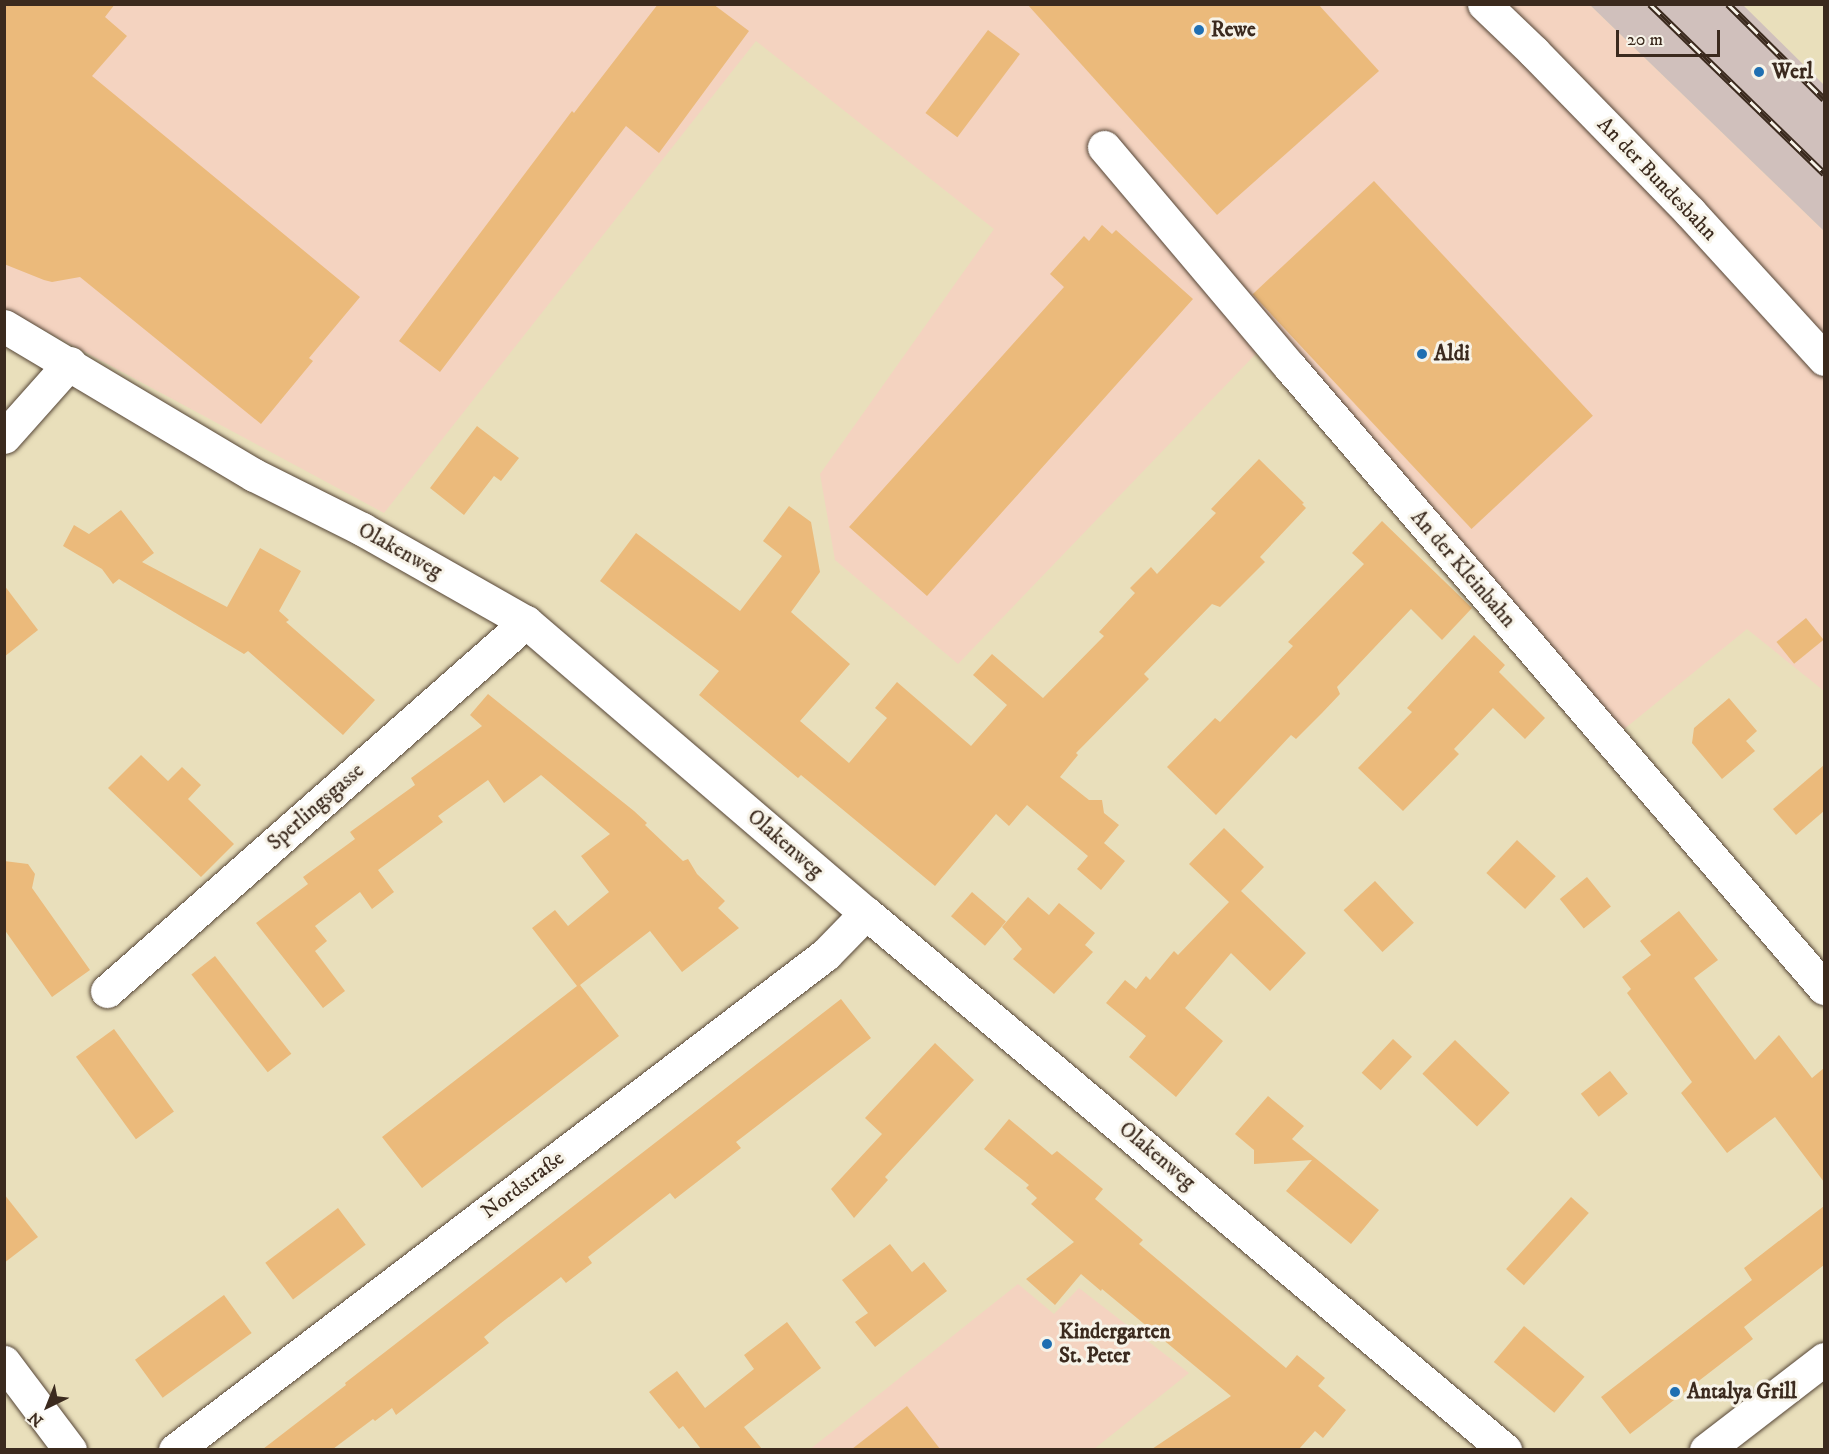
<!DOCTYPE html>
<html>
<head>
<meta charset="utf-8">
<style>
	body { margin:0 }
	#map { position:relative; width:1829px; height:1454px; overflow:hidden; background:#e9dfbb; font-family:"IM FELL DW Pica",serif }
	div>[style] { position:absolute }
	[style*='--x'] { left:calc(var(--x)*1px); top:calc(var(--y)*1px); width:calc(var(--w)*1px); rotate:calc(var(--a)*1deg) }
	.built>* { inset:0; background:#f4d3c0 }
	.industrial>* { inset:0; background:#d0c0bc }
	.building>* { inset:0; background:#ebba7b; transform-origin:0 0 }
	.roads { filter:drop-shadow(0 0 2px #554536) drop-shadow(0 0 2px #554536) }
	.minor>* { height:33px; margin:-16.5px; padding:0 16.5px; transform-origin:16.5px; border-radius:16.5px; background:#fff }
	.rail>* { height:7px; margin-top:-3.5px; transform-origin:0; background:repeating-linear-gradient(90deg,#f7f3e8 0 14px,#3b2a1e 0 28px); box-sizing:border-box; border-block:2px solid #3b2a1e }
	.dots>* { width:16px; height:16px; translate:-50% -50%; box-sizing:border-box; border:3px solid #f7f3e8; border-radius:50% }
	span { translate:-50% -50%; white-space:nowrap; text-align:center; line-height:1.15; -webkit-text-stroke:6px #f7f3e8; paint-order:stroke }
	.poi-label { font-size:21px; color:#3b2a1e; font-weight:700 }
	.left { translate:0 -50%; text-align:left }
	.street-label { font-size:21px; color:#3b2a1e }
	.frame { position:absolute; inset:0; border:6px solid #3b2a1e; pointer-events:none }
	.north { position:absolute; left:18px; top:1376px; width:60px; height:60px; -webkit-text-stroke:4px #f7f3e8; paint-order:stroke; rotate:223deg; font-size:16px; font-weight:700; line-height:24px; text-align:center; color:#3b2a1e }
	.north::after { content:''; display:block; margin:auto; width:21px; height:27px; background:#3b2a1e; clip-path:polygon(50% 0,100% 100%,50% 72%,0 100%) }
	.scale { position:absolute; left:1616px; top:30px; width:104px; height:27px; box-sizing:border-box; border:3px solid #3b2a1e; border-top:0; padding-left:8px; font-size:18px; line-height:21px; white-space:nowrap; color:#3b2a1e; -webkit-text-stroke:4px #f7f3e8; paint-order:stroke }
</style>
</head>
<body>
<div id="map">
	<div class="built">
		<div style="clip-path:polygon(4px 5px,1590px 5px,1824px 231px,1824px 691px,1747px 629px,1623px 730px,1272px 337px,958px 664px,835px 560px,820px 474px,994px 229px,756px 41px,384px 513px,5px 309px)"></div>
		<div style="clip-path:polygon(1018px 1284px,1054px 1314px,1079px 1288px,1189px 1373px,1094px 1449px,809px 1450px)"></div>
	</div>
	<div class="industrial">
		<div style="clip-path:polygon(1590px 5px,1743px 5px,1824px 85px,1824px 231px)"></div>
	</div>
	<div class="building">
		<div style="clip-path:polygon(4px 4px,115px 4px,105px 17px,127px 36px,92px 76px,360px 297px,309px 358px,313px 361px,261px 424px,80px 277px,52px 282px,44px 280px,4px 264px)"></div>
		<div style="clip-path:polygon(658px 4px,713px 4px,749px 31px,659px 153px,626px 126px,440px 372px,399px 341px,572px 111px,574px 113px)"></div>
		<div style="clip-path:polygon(1027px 4px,1318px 4px,1379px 71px,1217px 215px)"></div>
		<div style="left:988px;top:30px;width:40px;height:104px;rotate:37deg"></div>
		<div style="left:1374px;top:181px;width:321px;height:166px;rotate:47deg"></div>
		<div style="clip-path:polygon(1102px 225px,1112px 234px,1116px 230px,1193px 299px,927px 596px,849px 527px,1064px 287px,1050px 274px,1084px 236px,1089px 241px)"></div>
		<div style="clip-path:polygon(477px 426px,519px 458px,501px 481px,494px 476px,464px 515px,430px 488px)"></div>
		<div style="clip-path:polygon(1259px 459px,1304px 503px,1302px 504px,1306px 508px,1260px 557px,1265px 562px,1220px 607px,1212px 604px,1144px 674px,1149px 679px,1076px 753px,1078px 755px,1060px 777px,1089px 800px,1102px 800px,1104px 813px,1119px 825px,1104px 843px,1125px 861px,1101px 890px,1077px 869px,1088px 856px,1027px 805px,1009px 826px,996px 814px,935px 886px,801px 775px,798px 778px,699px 695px,719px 671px,600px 581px,636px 533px,740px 611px,782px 556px,763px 541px,789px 506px,811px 522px,820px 572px,791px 612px,850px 664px,800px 721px,849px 763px,887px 718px,875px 708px,897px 682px,971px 746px,1007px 705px,973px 675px,992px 654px,1043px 698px,1104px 636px,1099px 632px,1135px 593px,1130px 588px,1151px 567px,1157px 574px,1216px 513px,1211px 509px)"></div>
		<div style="clip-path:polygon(121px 510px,154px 553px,142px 562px,227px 607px,260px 548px,301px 571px,279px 611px,289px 620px,286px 622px,375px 700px,343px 735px,248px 651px,244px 654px,119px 579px,113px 584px,102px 569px,63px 546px,74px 525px,89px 534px)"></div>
		<div style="clip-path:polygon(1382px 521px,1472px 608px,1442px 640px,1411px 609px,1337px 687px,1340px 694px,1322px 713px,1296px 739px,1291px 735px,1216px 815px,1167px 767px,1215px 718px,1220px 722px,1293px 646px,1288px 642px,1364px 564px,1352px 553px)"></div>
		<div style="clip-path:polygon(4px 585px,38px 630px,4px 657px)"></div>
		<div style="left:1806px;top:618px;width:28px;height:38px;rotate:51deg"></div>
		<div style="clip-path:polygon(1474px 635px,1505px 665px,1499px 672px,1545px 718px,1525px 739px,1493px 708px,1454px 749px,1459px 754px,1403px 811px,1358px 768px,1412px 712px,1407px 708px)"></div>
		<div style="clip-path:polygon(488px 694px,634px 811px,647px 823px,645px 825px,683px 861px,688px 859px,697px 874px,725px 901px,718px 908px,739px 928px,682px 972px,650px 931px,580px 985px,619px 1036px,422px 1188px,382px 1137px,577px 986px,532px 928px,555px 910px,568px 926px,609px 892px,581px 856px,610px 834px,541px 775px,504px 803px,488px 780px,438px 816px,443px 822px,378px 870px,394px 892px,372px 909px,360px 892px,315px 926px,327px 941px,315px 951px,345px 991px,323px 1008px,256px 923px,308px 884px,303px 877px,355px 839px,350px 832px,415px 785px,411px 778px,482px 726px,470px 715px)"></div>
		<div style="clip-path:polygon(1729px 698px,1757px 731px,1746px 741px,1755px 751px,1722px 779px,1692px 743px,1694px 728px)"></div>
		<div style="clip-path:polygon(141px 755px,168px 781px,182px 767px,201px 785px,188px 799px,234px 844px,201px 877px,108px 788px)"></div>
		<div style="clip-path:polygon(1824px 765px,1824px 811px,1796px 835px,1773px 809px)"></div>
		<div style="clip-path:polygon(1224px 828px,1264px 867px,1241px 891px,1306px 953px,1270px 991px,1231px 953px,1185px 1008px,1223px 1041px,1176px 1097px,1129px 1057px,1146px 1036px,1106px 1003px,1125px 980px,1136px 989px,1146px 976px,1150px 980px,1174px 951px,1178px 955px,1229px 902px,1189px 864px)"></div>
		<div style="left:1517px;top:840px;width:53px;height:45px;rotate:43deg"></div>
		<div style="clip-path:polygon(4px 861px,28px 864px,35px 874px,32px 888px,90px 970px,52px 997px,4px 929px)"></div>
		<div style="left:1587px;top:877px;width:38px;height:35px;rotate:51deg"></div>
		<div style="left:1375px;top:881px;width:57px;height:43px;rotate:47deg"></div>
		<div style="left:972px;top:892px;width:45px;height:32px;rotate:41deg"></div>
		<div style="clip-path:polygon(1028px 897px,1049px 915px,1059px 903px,1095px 933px,1085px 945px,1093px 952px,1054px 994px,1013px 959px,1022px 949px,1002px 927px)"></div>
		<div style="clip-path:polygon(1679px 911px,1718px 960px,1694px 978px,1755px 1060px,1779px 1035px,1812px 1078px,1824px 1068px,1824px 1182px,1775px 1117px,1727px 1153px,1681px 1093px,1692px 1082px,1627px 993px,1631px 989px,1622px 977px,1651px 955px,1640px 941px)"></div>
		<div style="left:215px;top:956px;width:124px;height:30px;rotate:52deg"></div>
		<div style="clip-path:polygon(841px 999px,871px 1038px,736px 1142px,741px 1148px,675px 1199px,670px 1193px,588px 1257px,592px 1263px,566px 1283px,561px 1277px,501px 1323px,484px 1337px,489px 1343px,396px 1415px,392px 1408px,375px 1421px,373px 1419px,333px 1449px,263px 1449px,346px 1385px,345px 1383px)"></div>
		<div style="left:114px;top:1029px;width:102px;height:47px;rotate:54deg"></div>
		<div style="left:1393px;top:1039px;width:26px;height:46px;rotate:43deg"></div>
		<div style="left:1455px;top:1040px;width:76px;height:47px;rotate:44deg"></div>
		<div style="clip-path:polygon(935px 1043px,974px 1080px,885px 1177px,888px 1180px,854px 1218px,831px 1189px,882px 1134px,865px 1118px)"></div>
		<div style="left:1610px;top:1071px;width:29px;height:37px;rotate:52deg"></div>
		<div style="clip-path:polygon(1268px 1096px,1304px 1126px,1292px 1139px,1379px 1210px,1351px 1244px,1286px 1191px,1312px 1160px,1254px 1164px,1254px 1150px,1235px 1134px)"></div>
		<div style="clip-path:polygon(1009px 1119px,1052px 1155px,1057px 1151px,1103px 1189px,1095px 1199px,1143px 1240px,1139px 1244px,1286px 1368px,1297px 1355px,1325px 1378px,1318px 1386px,1346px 1410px,1323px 1438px,1315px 1431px,1299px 1449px,1152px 1449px,1231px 1396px,1102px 1289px,1101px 1291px,1081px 1274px,1055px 1305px,1026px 1279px,1074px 1242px,1031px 1204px,1037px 1198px,1026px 1188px,1029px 1185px,984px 1149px)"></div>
		<div style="clip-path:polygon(4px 1194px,38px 1237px,4px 1263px)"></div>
		<div style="left:1571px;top:1197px;width:24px;height:97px;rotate:42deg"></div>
		<div style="clip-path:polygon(1824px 1206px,1824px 1265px,1744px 1327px,1753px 1339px,1630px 1434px,1601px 1397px,1752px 1280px,1744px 1268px)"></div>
		<div style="left:338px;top:1208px;width:46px;height:91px;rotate:53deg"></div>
		<div style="clip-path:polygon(890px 1244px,912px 1272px,924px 1262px,947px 1291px,875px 1347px,855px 1322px,868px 1313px,842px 1280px)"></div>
		<div style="left:224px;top:1295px;width:47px;height:110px;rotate:54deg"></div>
		<div style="clip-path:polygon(787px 1322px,821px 1368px,744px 1427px,762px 1449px,701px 1449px,683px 1426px,679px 1429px,649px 1392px,677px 1371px,705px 1408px,754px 1369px,744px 1355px)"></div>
		<div style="left:1524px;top:1326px;width:79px;height:47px;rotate:40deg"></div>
		<div style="clip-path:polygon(907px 1406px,940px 1449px,852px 1449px)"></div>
	</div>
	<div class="roads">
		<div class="minor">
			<div style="--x:1484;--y:4;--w:69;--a:43.8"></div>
			<div style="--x:1534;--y:52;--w:223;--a:45.7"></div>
			<div style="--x:1690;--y:212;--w:199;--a:47.6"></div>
			<div style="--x:1104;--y:147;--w:288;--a:49.8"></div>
			<div style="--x:1290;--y:367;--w:819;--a:49.31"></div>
			<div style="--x:4;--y:326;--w:291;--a:30.8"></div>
			<div style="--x:254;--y:475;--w:121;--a:26.6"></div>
			<div style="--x:362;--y:529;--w:189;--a:29.6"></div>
			<div style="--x:526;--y:622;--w:448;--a:40.6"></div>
			<div style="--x:866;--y:913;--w:835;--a:40.04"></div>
			<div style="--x:4;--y:437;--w:99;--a:-48.3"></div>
			<div style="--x:107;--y:991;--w:558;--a:-41.37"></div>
			<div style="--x:4;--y:1362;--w:110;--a:53.1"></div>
			<div style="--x:175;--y:1450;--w:818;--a:-37.3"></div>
			<div style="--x:826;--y:954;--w:57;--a:-45.7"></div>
			<div style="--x:1706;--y:1450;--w:149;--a:-37.6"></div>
		</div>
	</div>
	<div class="rail">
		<div style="--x:1650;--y:4;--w:243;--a:44.2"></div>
		<div style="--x:1728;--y:4;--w:135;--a:44.7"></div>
	</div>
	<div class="dots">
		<div style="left:1199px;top:30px;background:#1f6fb2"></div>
		<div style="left:1759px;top:72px;background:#1f6fb2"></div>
		<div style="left:1422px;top:354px;background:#1f6fb2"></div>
		<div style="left:1047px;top:1344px;background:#1f6fb2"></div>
		<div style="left:1675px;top:1392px;background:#1f6fb2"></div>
	</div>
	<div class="poi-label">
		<span class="left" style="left:1211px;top:30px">Rewe</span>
		<span class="left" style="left:1772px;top:72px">Werl</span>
		<span class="left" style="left:1434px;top:354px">Aldi</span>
		<span class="left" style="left:1059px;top:1344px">Kindergarten<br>St. Peter</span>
		<span class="left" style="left:1687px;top:1392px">Antalya Grill</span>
	</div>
	<div class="street-label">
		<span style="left:1657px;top:179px;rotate:46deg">An der Bundesbahn</span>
		<span style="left:400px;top:551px;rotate:29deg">Olakenweg</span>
		<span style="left:1463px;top:569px;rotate:49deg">An der Kleinbahn</span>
		<span style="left:316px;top:807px;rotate:-41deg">Sperlingsgasse</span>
		<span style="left:785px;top:844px;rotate:41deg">Olakenweg</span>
		<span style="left:1157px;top:1156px;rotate:40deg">Olakenweg</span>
		<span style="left:523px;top:1185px;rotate:-37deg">Nordstraße</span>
	</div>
	<div class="frame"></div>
	<div class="north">N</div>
	<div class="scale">20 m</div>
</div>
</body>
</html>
